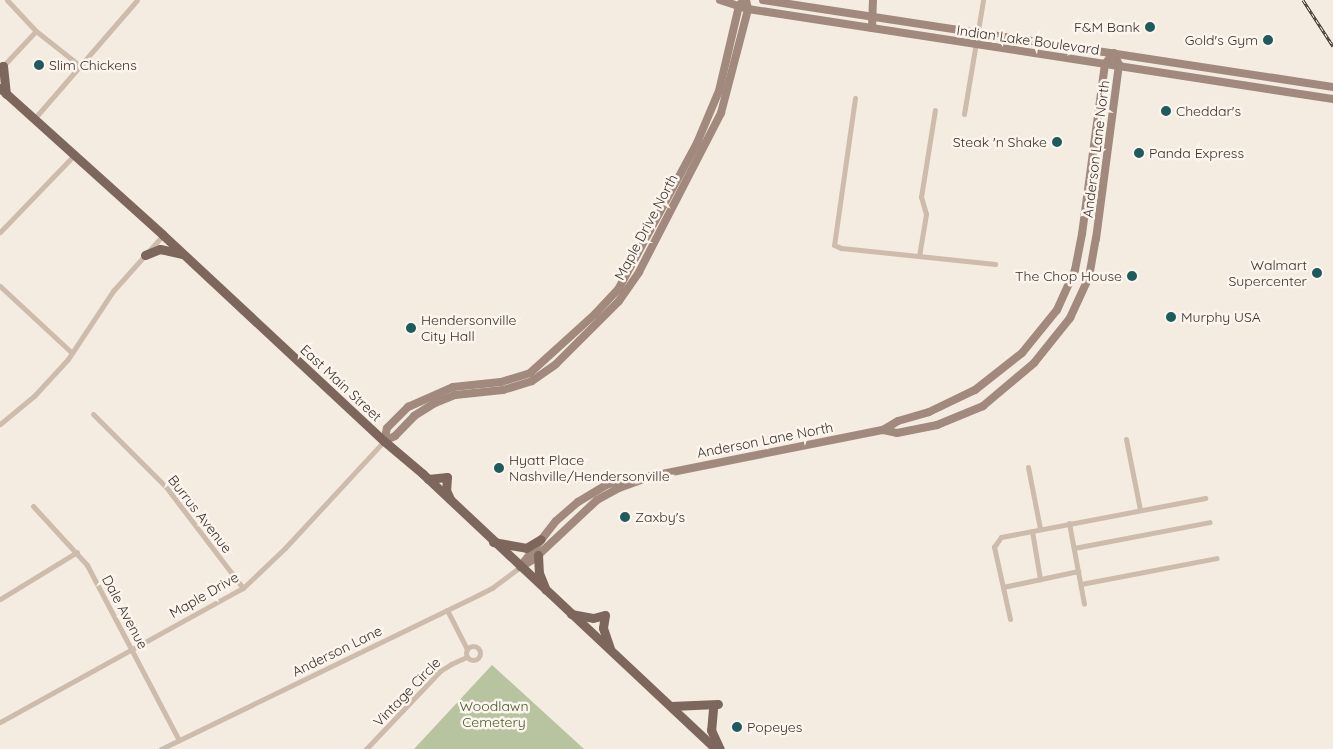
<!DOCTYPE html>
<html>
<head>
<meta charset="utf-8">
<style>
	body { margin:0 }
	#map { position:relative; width:1333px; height:749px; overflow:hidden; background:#f4ebe1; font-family:Quicksand,sans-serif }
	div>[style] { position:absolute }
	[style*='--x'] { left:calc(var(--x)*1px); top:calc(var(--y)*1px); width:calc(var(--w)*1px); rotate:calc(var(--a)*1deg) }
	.green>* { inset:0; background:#b8c4a0 }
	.street>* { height:5px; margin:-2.5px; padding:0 2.5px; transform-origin:2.5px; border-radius:2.5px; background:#cdbbac }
	.street>.ring { margin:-2.5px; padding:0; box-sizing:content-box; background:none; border:5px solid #cdbbac; border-radius:50% }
	.secondary>* { height:8px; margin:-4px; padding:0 4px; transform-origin:4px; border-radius:4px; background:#a18a7d }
	.primary>* { height:9px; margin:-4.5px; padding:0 4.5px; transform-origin:4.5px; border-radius:4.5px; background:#7d675c }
	.rail>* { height:3px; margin-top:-1.5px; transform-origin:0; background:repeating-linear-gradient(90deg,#fbf5ee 0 4px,#3b302b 0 8px); box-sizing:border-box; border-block:1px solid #3b302b }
	.dots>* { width:14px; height:14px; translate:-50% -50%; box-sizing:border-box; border:2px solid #fbf5ee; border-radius:50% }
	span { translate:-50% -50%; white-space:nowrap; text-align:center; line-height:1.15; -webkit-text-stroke:5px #fbf5ee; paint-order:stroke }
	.poi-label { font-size:14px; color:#3b302b }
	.right { translate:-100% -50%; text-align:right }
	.left { translate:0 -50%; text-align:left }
	.street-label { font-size:14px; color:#3b302b }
	.park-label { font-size:14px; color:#4a5a2e }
</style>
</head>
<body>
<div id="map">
	<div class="green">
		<div style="clip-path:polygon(492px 665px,584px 749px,414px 749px)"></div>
	</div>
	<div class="street">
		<div style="--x:7;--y:0;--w:42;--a:46.9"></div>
		<div style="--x:36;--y:31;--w:55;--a:38.3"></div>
		<div style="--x:3;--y:66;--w:48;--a:-46.7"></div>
		<div style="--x:855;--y:98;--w:148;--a:98.1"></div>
		<div style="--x:834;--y:245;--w:8;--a:23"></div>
		<div style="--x:841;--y:248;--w:155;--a:5.9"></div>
		<div style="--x:964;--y:114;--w:116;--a:-80.5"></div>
		<div style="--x:34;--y:119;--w:157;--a:-49.1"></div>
		<div style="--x:0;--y:232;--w:107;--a:-46.1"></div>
		<div style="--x:919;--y:256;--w:43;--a:-80.5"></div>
		<div style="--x:926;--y:214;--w:18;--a:-106"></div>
		<div style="--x:921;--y:197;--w:88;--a:-80.9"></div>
		<div style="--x:0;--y:286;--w:98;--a:42.9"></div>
		<div style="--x:93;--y:414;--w:103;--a:45"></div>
		<div style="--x:166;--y:487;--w:127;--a:52.7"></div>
		<div style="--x:0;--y:424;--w:44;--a:-39.5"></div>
		<div style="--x:34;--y:396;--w:50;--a:-47.4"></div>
		<div style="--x:68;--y:359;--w:82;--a:-56.5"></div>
		<div style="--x:113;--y:291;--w:75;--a:-48.2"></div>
		<div style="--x:1126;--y:439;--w:72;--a:78.8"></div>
		<div style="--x:1028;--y:467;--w:63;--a:79"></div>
		<div style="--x:33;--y:506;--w:80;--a:47.5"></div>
		<div style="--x:87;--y:565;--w:198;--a:62.3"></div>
		<div style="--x:1069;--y:523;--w:82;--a:79.5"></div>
		<div style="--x:1032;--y:531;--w:49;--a:80.5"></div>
		<div style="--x:1074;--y:548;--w:138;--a:-10.8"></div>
		<div style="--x:1081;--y:584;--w:138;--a:-10.8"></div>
		<div style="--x:1003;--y:587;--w:77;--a:-12"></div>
		<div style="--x:0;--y:599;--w:90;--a:-31.4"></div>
		<div style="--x:447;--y:610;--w:44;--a:62.9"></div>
		<div style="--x:1010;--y:619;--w:74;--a:-102.5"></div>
		<div style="--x:994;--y:547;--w:12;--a:-55"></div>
		<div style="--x:1001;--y:537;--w:208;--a:-10.8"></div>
		<div class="ring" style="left:466px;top:646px;width:9px;height:9px"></div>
		<div style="--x:0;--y:722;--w:277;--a:-28.9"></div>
		<div style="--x:243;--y:588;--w:58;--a:-43.6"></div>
		<div style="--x:285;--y:548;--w:146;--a:-47.2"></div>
		<div style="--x:161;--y:749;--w:352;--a:-25.9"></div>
		<div style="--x:478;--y:595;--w:16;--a:-27"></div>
		<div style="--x:492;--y:588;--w:35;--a:-37"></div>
		<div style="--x:366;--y:749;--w:108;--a:-46.5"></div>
		<div style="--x:440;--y:671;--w:13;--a:-32"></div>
		<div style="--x:451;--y:664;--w:17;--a:-24"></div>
	</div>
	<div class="secondary">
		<div style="--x:720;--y:0;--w:29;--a:18"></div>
		<div style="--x:748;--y:9;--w:592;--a:8.75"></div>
		<div style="--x:763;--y:0;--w:577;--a:8.68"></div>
		<div style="--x:872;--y:28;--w:28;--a:-88"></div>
		<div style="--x:883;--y:430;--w:14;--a:12"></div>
		<div style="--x:897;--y:433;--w:41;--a:-11.3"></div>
		<div style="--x:937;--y:425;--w:50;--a:-22.4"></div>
		<div style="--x:983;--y:406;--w:67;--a:-40.1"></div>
		<div style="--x:1034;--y:363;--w:58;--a:-51.3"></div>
		<div style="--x:1070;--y:318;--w:45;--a:-65.1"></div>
		<div style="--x:1089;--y:277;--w:39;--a:-80"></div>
		<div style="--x:1096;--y:239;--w:176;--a:-82.5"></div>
		<div style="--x:1119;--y:65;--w:13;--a:-113"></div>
		<div style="--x:384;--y:441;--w:12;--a:-24"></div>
		<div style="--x:395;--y:436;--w:28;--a:-46"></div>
		<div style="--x:414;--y:416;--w:25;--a:-32"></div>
		<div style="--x:435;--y:403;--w:22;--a:-22"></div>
		<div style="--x:455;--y:395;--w:48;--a:-5.9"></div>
		<div style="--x:503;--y:390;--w:30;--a:-17"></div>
		<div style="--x:532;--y:381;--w:29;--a:-35"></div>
		<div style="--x:556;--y:364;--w:89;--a:-45"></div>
		<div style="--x:619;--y:301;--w:35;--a:-55"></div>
		<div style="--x:639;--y:272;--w:179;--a:-62.7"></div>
		<div style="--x:721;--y:113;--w:107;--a:-75.4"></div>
		<div style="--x:748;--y:9;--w:9;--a:-103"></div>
		<div style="--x:384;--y:441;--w:13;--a:-77"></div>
		<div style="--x:387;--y:428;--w:30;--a:-45"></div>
		<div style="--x:408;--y:407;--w:49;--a:-24"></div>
		<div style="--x:453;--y:387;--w:48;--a:-5.9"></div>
		<div style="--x:501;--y:382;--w:30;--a:-17"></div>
		<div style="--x:530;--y:373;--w:88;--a:-42.2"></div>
		<div style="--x:595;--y:314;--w:35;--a:-47"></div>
		<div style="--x:619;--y:288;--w:165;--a:-61.7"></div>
		<div style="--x:697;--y:143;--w:56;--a:-67.1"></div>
		<div style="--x:719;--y:91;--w:87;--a:-76.8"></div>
		<div style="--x:739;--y:6;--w:5;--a:-53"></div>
		<div style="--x:524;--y:565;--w:12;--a:-31"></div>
		<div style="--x:534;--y:559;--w:86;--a:-43.1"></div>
		<div style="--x:597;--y:500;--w:25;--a:-29"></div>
		<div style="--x:619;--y:488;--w:30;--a:-20"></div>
		<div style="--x:520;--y:567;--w:58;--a:-52"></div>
		<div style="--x:556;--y:521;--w:29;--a:-41"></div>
		<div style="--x:578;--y:502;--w:33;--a:-31"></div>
		<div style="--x:606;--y:485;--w:31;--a:-15"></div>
		<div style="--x:636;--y:477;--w:16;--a:-4"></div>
		<div style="--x:652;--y:476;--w:236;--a:-11.3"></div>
		<div style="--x:883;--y:430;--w:17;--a:-31"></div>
		<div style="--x:898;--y:421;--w:32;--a:-16"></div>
		<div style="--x:929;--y:412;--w:51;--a:-25.6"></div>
		<div style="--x:975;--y:390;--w:60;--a:-38.2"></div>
		<div style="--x:1022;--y:353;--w:55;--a:-50.9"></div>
		<div style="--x:1057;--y:310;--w:44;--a:-65.8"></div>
		<div style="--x:1075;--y:270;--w:37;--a:-79"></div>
		<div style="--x:1082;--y:234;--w:172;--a:-82.3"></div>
		<div style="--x:1105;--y:64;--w:14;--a:-51"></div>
	</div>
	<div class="primary">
		<div style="--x:0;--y:67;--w:3;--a:-18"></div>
		<div style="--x:3;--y:66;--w:28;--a:84"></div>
		<div style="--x:0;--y:88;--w:219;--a:42"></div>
		<div style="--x:163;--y:235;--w:302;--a:43"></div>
		<div style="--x:384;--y:441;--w:51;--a:40.2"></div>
		<div style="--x:423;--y:474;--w:402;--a:43.2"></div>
		<div style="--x:145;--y:255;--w:16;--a:-22"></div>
		<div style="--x:160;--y:249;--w:22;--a:13"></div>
		<div style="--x:428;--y:479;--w:19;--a:-6"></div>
		<div style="--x:447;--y:477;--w:13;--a:94"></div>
		<div style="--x:446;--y:490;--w:10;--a:66"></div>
		<div style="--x:493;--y:542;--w:34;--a:10"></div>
		<div style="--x:526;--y:548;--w:17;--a:-31"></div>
		<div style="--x:538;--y:555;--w:18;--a:87"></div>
		<div style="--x:539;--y:573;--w:18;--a:68"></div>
		<div style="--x:571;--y:614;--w:22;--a:10"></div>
		<div style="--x:593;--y:618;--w:12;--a:-14"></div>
		<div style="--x:605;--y:615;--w:13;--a:99"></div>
		<div style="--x:603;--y:628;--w:21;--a:71"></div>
		<div style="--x:671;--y:706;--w:47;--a:-2.4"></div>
		<div style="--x:713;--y:709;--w:21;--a:95"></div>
		<div style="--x:711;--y:730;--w:21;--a:65"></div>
	</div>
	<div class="rail">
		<div style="--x:1303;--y:0;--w:55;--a:56.9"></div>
	</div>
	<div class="dots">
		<div style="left:1150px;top:27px;background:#1f5a5e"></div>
		<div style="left:1268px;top:40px;background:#1f5a5e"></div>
		<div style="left:39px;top:65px;background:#1f5a5e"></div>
		<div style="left:1166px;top:111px;background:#1f5a5e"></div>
		<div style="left:1057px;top:142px;background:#1f5a5e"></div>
		<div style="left:1139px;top:153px;background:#1f5a5e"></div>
		<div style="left:1317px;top:273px;background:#1f5a5e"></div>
		<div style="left:1132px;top:276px;background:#1f5a5e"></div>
		<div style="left:1171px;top:317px;background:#1f5a5e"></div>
		<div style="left:411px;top:328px;background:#1f5a5e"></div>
		<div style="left:499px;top:468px;background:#1f5a5e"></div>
		<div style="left:625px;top:517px;background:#1f5a5e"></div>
		<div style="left:737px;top:727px;background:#1f5a5e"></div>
	</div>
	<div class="poi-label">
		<span class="right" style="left:1140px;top:27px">F&amp;M Bank</span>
		<span class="right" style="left:1258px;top:40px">Gold's Gym</span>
		<span class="left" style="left:49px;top:65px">Slim Chickens</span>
		<span class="left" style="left:1176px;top:111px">Cheddar's</span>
		<span class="right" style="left:1047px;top:142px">Steak 'n Shake</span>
		<span class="left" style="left:1149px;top:153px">Panda Express</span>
		<span class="right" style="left:1307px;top:273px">Walmart<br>Supercenter</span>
		<span class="right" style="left:1122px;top:276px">The Chop House</span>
		<span class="left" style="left:1181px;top:317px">Murphy USA</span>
		<span class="left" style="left:421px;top:328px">Hendersonville<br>City Hall</span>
		<span class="left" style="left:509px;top:468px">Hyatt Place<br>Nashville/Hendersonville</span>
		<span class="left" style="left:635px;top:517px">Zaxby's</span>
		<span class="left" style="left:747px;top:727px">Popeyes</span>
	</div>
	<div class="street-label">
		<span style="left:1028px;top:40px;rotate:8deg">Indian Lake Boulevard</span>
		<span style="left:1096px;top:149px;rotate:-83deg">Anderson Lane North</span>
		<span style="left:646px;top:227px;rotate:-62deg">Maple Drive North</span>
		<span style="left:341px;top:383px;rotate:43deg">East Main Street</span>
		<span style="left:765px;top:440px;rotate:-11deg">Anderson Lane North</span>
		<span style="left:200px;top:514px;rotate:52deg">Burrus Avenue</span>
		<span style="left:204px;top:595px;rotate:-30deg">Maple Drive</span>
		<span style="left:125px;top:612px;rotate:62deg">Dale Avenue</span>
		<span style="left:337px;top:651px;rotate:-26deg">Anderson Lane</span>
		<span style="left:407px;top:692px;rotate:-46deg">Vintage Circle</span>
	</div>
	<div class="park-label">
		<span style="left:494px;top:714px">Woodlawn<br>Cemetery</span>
	</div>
</div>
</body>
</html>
